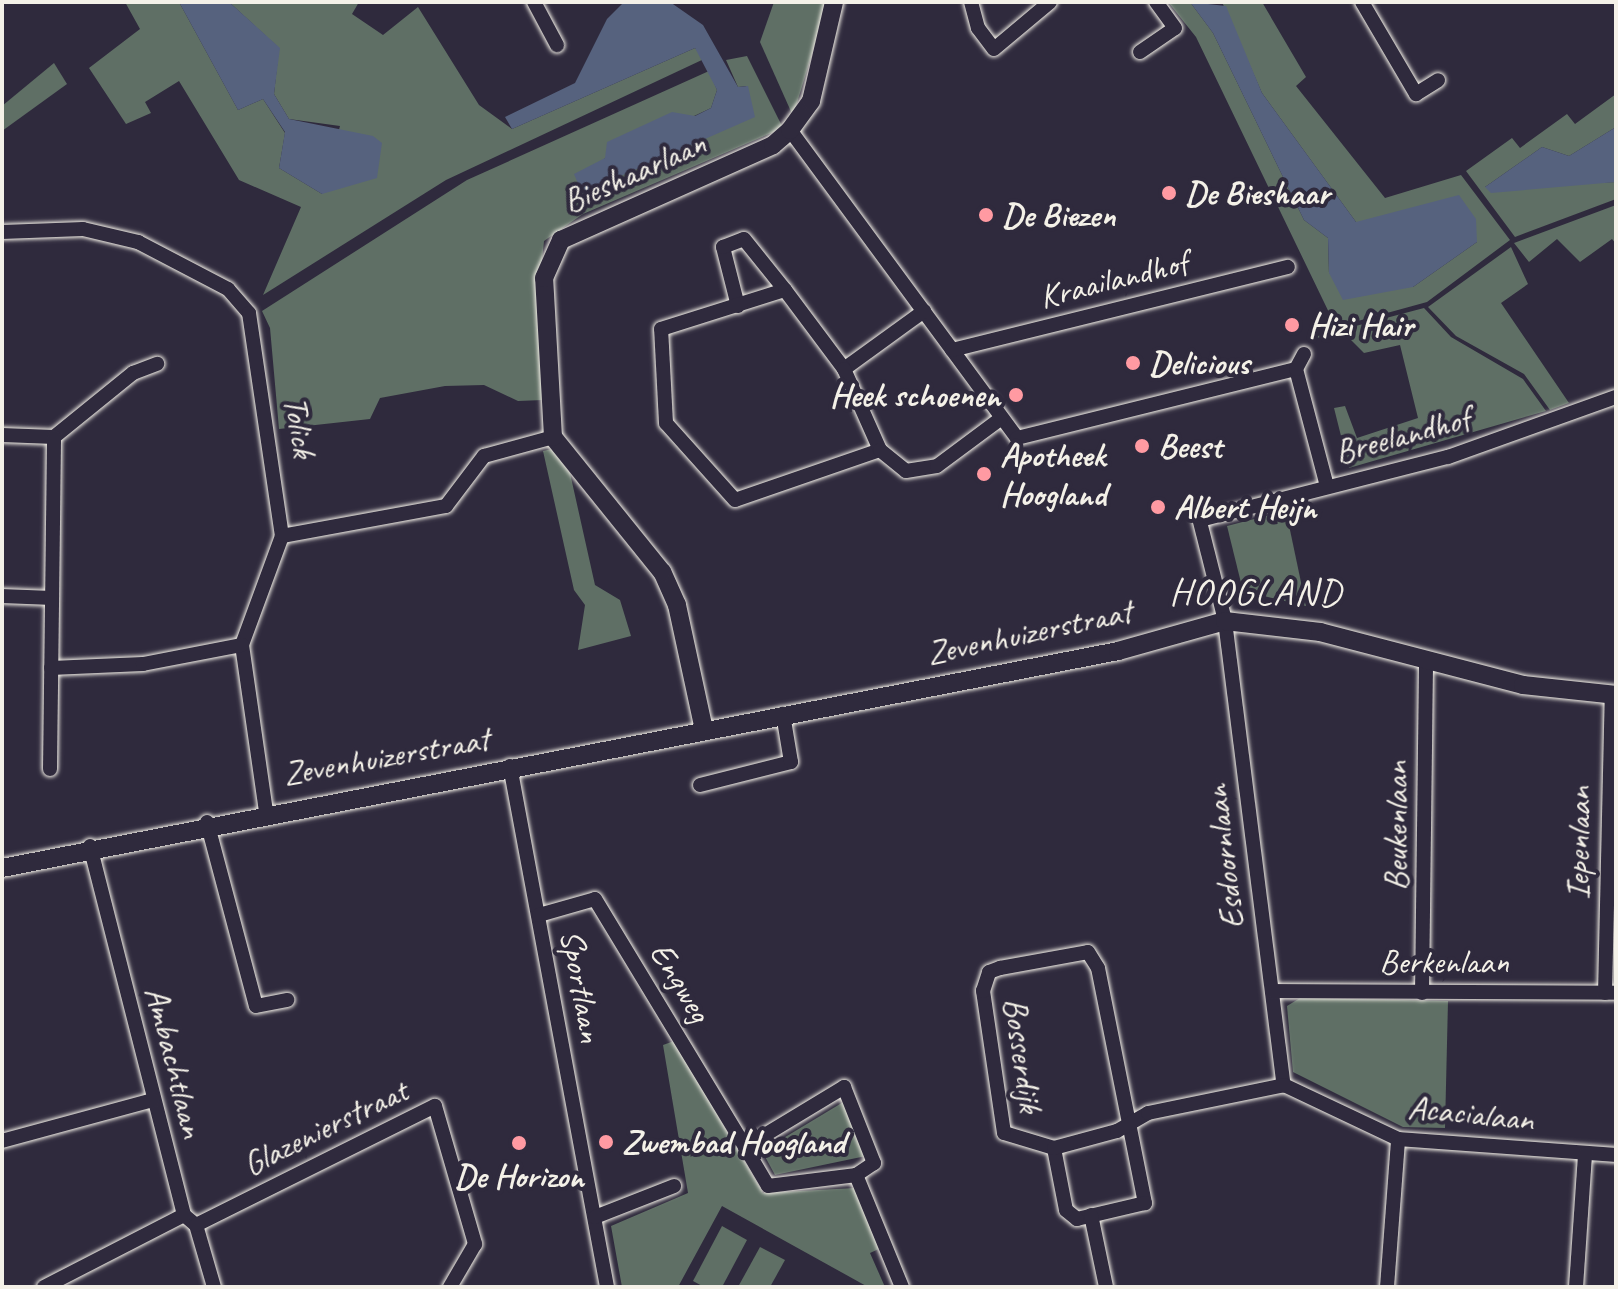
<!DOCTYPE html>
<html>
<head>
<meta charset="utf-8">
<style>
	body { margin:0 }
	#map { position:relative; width:1618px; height:1289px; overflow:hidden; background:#2f2a3d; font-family:Caveat,sans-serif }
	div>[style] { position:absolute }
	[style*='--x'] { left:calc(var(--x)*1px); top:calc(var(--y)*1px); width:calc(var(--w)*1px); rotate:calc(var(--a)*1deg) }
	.green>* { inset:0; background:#5f6f65 }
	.water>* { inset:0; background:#56627e }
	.roads { filter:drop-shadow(0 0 2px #f4f1e8) drop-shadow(0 0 2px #f4f1e8) }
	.minor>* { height:14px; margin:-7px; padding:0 7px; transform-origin:7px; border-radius:7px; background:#2f2a3d }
	.tertiary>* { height:18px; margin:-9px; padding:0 9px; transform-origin:9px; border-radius:9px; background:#2f2a3d }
	.dots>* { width:22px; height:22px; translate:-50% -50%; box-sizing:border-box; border:4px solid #2f2a3d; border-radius:50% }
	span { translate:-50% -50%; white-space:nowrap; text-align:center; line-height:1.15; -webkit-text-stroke:8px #2f2a3d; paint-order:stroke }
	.street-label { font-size:34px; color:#f4f1e8 }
	.poi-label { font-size:34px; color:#f4f1e8; font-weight:700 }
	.left { translate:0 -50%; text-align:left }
	.right { translate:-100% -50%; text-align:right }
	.quarter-label { font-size:38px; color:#f4f1e8; letter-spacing:2px }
	.frame { position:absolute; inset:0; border:4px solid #f4f1e8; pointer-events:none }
</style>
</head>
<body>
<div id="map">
	<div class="green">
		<div style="clip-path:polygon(125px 2px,179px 2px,238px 110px,263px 99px,285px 133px,279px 168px,322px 194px,340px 126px,289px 119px,274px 94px,279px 48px,229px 2px,359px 2px,352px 14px,383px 35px,418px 7px,479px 105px,512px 129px,695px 48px,704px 59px,446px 180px,263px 295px,301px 207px,239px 180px,179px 81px,145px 102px,151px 113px,126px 124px,89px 68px,140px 29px)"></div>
		<div style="clip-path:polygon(774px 2px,828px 2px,793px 116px,760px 42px)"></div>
		<div style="clip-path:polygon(1168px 2px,1190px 2px,1213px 33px,1304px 220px,1328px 238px,1329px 273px,1413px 287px,1477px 242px,1356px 222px,1262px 93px,1222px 2px,1262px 2px,1306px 77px,1296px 86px,1385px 198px,1461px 175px,1510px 240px,1427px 302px,1336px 327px,1196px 37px)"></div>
		<div style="clip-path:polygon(747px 56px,783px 128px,583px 214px,544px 241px,537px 310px,543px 400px,518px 401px,484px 385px,445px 386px,380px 398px,370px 419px,279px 429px,270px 328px,262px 311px,467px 180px,709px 71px,717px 90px,711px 108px,605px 158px,582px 193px,747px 86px,738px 87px,726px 60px)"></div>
		<div style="clip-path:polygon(54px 63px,67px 84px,2px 131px,2px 106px)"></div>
		<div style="clip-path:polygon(1616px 94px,1616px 127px,1569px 156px,1542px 147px,1485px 187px,1616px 182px,1616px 199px,1515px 237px,1466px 171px,1512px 138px,1520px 148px,1567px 114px,1575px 124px)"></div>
		<div style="clip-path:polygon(1616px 205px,1616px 244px,1612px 239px,1580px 262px,1557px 239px,1529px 262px,1514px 243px)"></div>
		<div style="clip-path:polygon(1511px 247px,1528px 284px,1501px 303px,1569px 403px,1550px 410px,1524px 374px,1456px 336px,1428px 307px)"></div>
		<div style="clip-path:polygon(1424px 308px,1451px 337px,1523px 379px,1546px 411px,1349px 468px,1334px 408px,1345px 406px,1357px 438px,1418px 418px,1400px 345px,1364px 353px,1347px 336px,1310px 338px)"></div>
		<div style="clip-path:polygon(552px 449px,570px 473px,595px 585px,620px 600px,631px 636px,578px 650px,585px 605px,574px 590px,543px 451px)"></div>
		<div style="clip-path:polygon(1286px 511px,1306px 606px,1243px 591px,1227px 526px)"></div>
		<div style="clip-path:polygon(1300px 998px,1448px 1001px,1445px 1128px,1403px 1127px,1293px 1072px,1287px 1006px)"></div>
		<div style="clip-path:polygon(674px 1041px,763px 1193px,855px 1188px,883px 1247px,870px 1253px,885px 1287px,868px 1287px,722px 1206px,678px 1287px,622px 1287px,611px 1226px,688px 1193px,663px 1045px)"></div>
		<div style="clip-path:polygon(845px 1101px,866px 1156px,775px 1175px,762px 1151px)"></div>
		<div style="clip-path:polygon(722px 1226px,747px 1240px,722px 1287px,704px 1287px,693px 1281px)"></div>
		<div style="clip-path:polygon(760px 1247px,785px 1260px,770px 1287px,738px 1287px)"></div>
	</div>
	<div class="water">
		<div style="clip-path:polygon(179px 2px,229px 2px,280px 48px,274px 94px,289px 119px,373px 136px,382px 143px,377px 178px,322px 194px,279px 168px,285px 132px,263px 99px,238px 110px)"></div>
		<div style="clip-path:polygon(624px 2px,670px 2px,703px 25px,738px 87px,748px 86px,755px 117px,582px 193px,574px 174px,605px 158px,607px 142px,672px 112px,695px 116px,711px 108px,717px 90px,695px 48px,512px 129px,505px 117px,575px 83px,607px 19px)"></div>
		<div style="clip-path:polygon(1190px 2px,1226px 6px,1262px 93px,1356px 222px,1459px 195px,1476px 219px,1477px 242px,1413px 287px,1343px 300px,1329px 273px,1328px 238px,1304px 220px,1213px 33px)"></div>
		<div style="clip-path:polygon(1616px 127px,1616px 182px,1491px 193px,1485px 187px,1542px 147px,1569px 156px)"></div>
	</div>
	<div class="roads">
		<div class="minor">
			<div style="--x:534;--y:2;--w:49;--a:61.9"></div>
			<div style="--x:971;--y:2;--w:27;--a:75"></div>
			<div style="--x:978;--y:28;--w:26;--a:53"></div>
			<div style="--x:994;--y:49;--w:73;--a:-40"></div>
			<div style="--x:1362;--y:2;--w:107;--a:59.6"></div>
			<div style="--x:1416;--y:94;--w:26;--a:-32"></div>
			<div style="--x:1140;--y:52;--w:42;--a:-34.4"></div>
			<div style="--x:1175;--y:28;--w:32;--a:-126"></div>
			<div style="--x:790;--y:130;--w:383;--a:53.6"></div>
			<div style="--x:1017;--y:438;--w:287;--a:-13.9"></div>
			<div style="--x:1296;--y:369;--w:121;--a:75.2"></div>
			<div style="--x:2;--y:232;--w:81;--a:-2.1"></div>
			<div style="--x:83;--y:229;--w:57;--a:13.3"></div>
			<div style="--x:138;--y:242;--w:102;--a:27.6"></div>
			<div style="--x:228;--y:289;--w:32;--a:49"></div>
			<div style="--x:249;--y:313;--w:225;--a:81.6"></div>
			<div style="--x:282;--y:536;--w:116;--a:110.2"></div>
			<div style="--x:242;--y:645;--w:168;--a:81.8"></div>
			<div style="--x:738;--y:306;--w:61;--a:-104.3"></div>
			<div style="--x:723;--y:247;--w:22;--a:-21"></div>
			<div style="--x:744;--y:239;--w:65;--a:51.2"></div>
			<div style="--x:952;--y:350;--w:346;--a:-13.9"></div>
			<div style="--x:844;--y:369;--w:99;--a:-35.9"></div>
			<div style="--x:1296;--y:369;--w:17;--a:-62"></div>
			<div style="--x:2;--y:435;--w:52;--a:2.2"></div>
			<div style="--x:54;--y:437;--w:102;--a:-39"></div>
			<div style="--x:133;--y:373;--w:26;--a:-21"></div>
			<div style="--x:880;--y:450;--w:153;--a:161"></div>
			<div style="--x:735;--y:500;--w:103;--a:-131.9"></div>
			<div style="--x:666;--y:423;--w:94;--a:-93"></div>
			<div style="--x:661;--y:329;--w:130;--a:-17.5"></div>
			<div style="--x:785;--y:290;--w:99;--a:53.2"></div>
			<div style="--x:844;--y:369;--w:89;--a:66"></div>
			<div style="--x:880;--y:450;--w:33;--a:39"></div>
			<div style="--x:906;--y:471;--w:31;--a:-9"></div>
			<div style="--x:937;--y:466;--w:79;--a:-36.7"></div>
			<div style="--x:1197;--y:510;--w:114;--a:75.8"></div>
			<div style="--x:1225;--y:621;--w:468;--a:82.8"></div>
			<div style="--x:1200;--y:520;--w:256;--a:-14.3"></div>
			<div style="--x:1448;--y:457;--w:178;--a:-19.7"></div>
			<div style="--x:282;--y:536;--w:167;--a:-10.4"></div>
			<div style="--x:446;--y:506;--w:63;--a:-52.8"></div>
			<div style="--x:484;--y:456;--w:72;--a:-15.4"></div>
			<div style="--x:2;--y:596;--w:50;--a:2.3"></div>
			<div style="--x:51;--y:668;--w:92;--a:-2.5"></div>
			<div style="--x:143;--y:664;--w:101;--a:-10.9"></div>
			<div style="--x:510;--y:766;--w:530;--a:79.45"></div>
			<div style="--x:50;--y:769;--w:332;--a:-89.3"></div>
			<div style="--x:700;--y:785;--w:94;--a:-14.2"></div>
			<div style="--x:791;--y:762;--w:49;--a:-99.5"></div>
			<div style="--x:207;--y:822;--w:190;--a:75.1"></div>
			<div style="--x:256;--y:1006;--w:32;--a:-11"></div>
			<div style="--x:90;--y:846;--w:381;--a:75.7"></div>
			<div style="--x:184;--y:1215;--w:16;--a:40"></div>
			<div style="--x:196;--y:1225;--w:65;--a:73.8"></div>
			<div style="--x:539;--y:915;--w:58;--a:-15.9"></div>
			<div style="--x:595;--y:899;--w:290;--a:58.8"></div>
			<div style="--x:745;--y:1147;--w:116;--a:-31.2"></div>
			<div style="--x:844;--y:1087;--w:82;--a:68.5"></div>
			<div style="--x:874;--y:1163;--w:22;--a:146"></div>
			<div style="--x:856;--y:1175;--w:121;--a:67.7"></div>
			<div style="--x:1088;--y:952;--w:19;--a:58"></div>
			<div style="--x:1098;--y:968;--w:240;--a:78.7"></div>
			<div style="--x:1145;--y:1203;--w:70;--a:166.8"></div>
			<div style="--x:1077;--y:1219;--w:14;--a:-141"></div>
			<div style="--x:1066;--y:1210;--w:63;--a:-101"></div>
			<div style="--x:1054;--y:1148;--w:52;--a:-163.3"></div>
			<div style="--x:1004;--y:1133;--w:144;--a:-98.4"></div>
			<div style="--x:983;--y:991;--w:20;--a:-72"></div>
			<div style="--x:989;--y:972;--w:12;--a:-20"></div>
			<div style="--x:1000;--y:968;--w:89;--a:-10.3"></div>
			<div style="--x:1272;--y:991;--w:344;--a:0.3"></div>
			<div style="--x:1422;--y:993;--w:333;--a:-89.3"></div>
			<div style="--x:1605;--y:993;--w:298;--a:-88.7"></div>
			<div style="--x:1284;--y:1085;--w:126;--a:25.3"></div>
			<div style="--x:1398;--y:1139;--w:219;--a:4.2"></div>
			<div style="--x:2;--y:1141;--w:156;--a:-15.2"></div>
			<div style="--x:745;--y:1147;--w:45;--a:59.5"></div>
			<div style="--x:768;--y:1186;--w:89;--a:-7.1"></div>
			<div style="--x:1054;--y:1148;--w:65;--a:-15.1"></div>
			<div style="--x:1117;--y:1131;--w:36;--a:-30"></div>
			<div style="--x:1148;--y:1113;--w:139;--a:-11.6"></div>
			<div style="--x:1091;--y:1215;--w:74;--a:78.2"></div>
			<div style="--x:595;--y:1217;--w:85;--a:-21.4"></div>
			<div style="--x:196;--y:1225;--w:267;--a:-26.5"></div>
			<div style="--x:435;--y:1106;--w:144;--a:73.8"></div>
			<div style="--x:475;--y:1244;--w:50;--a:120.2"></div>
			<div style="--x:44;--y:1287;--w:157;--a:-27.2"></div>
			<div style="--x:1387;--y:1287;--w:148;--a:-85.7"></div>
			<div style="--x:1576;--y:1287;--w:133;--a:-86.1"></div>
		</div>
		<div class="tertiary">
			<div style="--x:704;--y:730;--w:128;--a:-102.2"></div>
			<div style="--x:677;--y:605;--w:36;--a:-114"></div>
			<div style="--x:662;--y:572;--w:174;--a:-128.9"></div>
			<div style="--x:553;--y:437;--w:159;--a:-93.2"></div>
			<div style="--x:544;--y:278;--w:42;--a:-65.9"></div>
			<div style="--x:561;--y:240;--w:232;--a:-24.1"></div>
			<div style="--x:773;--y:145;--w:23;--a:-41"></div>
			<div style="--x:790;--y:130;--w:36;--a:-54"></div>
			<div style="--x:811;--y:101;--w:102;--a:-76.9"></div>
			<div style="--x:2;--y:868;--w:1137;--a:-11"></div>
			<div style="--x:1118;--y:651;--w:111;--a:-15.7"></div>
			<div style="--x:1225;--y:621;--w:96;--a:6.6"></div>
			<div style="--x:1320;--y:632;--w:210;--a:14.6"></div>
			<div style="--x:1523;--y:685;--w:94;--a:6.1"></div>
		</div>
	</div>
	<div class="dots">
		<div style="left:1169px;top:193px;background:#ff9aa2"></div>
		<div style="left:986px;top:215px;background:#ff9aa2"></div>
		<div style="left:1292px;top:325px;background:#ff9aa2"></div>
		<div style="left:1133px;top:363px;background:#ff9aa2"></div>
		<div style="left:1016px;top:395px;background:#ff9aa2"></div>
		<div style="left:1142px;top:446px;background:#ff9aa2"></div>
		<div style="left:984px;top:474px;background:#ff9aa2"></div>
		<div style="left:1158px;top:507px;background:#ff9aa2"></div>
		<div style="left:606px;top:1142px;background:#ff9aa2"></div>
		<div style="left:519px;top:1143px;background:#ff9aa2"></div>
	</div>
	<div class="street-label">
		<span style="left:634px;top:172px;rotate:-24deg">Bieshaarlaan</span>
		<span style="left:1113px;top:279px;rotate:-14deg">Kraailandhof</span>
		<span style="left:300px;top:427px;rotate:81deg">Tolick</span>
		<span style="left:1402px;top:435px;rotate:-15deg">Breelandhof</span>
		<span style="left:1029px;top:632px;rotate:-12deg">Zevenhuizerstraat</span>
		<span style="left:386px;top:756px;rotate:-10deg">Zevenhuizerstraat</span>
		<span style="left:1396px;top:826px;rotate:-90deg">Beukenlaan</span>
		<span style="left:1578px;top:843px;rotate:-89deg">Iepenlaan</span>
		<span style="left:1224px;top:857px;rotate:-97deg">Esdoornlaan</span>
		<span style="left:1444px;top:962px">Berkenlaan</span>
		<span style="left:681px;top:982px;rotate:59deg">Engweg</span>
		<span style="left:582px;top:986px;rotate:80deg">Sportlaan</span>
		<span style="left:1023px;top:1055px;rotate:82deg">Bosserdijk</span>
		<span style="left:175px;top:1062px;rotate:76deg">Ambachtlaan</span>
		<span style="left:1471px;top:1113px;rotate:6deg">Acacialaan</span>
		<span style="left:325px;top:1127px;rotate:-26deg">Glazenierstraat</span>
	</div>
	<div class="poi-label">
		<span class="left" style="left:1185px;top:193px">De Bieshaar</span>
		<span class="left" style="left:1002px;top:215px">De Biezen</span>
		<span class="left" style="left:1308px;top:325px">Hizi Hair</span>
		<span class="left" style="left:1149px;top:363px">Delicious</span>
		<span class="right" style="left:1000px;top:395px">Heek schoenen</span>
		<span class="left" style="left:1158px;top:446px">Beest</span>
		<span class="left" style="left:1000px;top:474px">Apotheek<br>Hoogland</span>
		<span class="left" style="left:1174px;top:507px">Albert Heijn</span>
		<span class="left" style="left:622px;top:1142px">Zwembad Hoogland</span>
		<span style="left:519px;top:1176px">De Horizon</span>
	</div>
	<div class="quarter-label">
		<span style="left:1256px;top:592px">HOOGLAND</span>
	</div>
	<div class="frame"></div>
</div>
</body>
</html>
